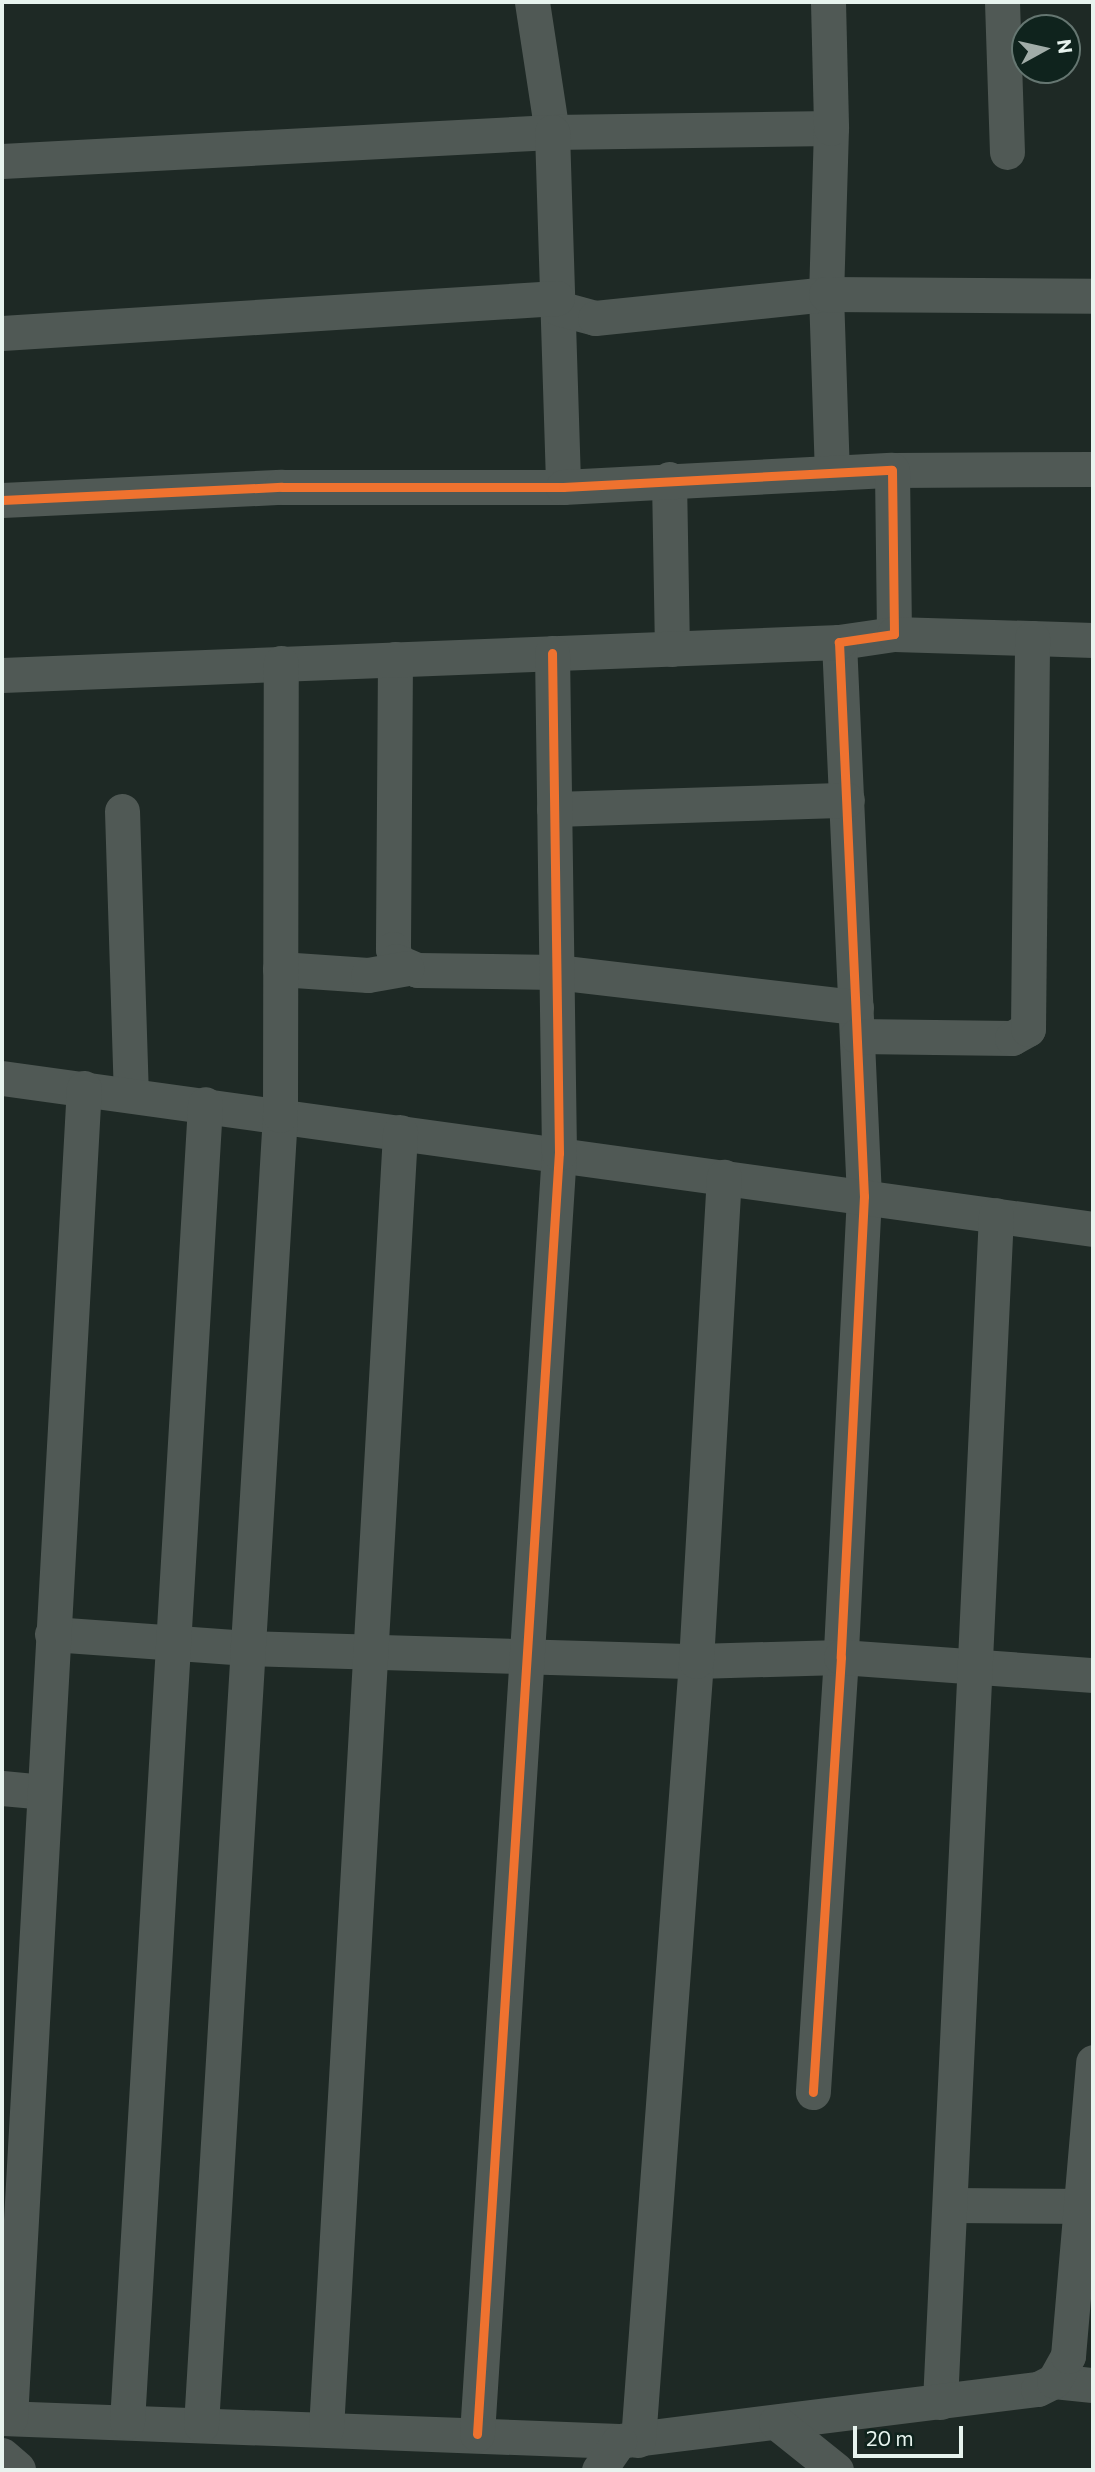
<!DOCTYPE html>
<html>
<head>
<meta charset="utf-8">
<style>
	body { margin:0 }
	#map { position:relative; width:1095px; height:2472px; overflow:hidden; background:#1e2925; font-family:Commissioner,sans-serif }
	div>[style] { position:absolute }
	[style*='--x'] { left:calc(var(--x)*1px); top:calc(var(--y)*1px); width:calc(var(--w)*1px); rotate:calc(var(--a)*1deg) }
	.street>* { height:35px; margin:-17.5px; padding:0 17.5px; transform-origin:17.5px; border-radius:17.5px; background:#505955 }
	.secondary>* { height:38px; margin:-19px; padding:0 19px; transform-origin:19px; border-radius:19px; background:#505955 }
	.cycleway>* { height:9px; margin:-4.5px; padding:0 4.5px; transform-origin:4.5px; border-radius:4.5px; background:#ef722f }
	span { translate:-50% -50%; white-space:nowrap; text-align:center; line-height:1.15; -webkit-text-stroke:7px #0f231d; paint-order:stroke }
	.frame { position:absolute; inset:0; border:4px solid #e7f3ee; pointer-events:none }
	.north { position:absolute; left:1011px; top:14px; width:70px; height:70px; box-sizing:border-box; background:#0f231d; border:2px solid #657671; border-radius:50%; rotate:82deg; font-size:19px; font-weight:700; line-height:28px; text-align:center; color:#e7f3ee }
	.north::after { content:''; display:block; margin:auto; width:24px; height:32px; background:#a1aca8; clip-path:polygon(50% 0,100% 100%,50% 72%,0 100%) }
	.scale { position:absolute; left:853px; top:2426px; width:110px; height:32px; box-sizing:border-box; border:4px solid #e7f3ee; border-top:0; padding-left:9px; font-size:21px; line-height:24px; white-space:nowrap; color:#e7f3ee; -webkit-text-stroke:5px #0f231d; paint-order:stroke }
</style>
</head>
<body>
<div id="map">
	<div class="street">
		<div style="--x:532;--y:2;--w:132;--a:81.3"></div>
		<div style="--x:552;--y:132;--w:279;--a:-0.8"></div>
		<div style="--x:831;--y:128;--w:166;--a:91.7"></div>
		<div style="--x:826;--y:294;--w:179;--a:88.1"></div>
		<div style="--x:828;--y:2;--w:126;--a:88.6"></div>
		<div style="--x:1002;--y:2;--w:150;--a:88.1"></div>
		<div style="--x:2;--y:161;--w:551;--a:-3.02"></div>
		<div style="--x:552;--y:132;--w:355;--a:88.2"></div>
		<div style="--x:558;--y:308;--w:38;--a:15"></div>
		<div style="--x:595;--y:318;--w:232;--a:-5.9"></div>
		<div style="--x:826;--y:294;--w:267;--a:0.4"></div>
		<div style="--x:2;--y:333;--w:556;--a:-3.61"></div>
		<div style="--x:892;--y:470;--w:201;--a:-0.3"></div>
		<div style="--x:669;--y:479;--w:170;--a:89"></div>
		<div style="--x:2;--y:500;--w:280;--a:-2.7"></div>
		<div style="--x:282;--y:487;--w:281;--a:0"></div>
		<div style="--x:563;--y:487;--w:329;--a:-3"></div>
		<div style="--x:892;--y:470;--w:164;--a:89.3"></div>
		<div style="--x:894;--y:634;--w:56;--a:171.7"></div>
		<div style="--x:839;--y:642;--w:555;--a:87.42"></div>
		<div style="--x:864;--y:1196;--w:462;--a:92.9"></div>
		<div style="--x:841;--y:1657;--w:436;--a:93.7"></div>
		<div style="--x:894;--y:634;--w:199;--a:1.7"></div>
		<div style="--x:395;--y:659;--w:290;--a:90.4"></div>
		<div style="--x:393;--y:949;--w:12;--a:76"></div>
		<div style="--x:396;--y:961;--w:23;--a:23"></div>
		<div style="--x:417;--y:970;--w:139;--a:0.8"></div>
		<div style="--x:556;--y:972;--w:302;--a:6.7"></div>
		<div style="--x:2;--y:675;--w:838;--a:-2.26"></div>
		<div style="--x:554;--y:809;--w:293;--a:-1.8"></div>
		<div style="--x:122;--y:811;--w:283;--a:88.2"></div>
		<div style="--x:280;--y:969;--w:88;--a:3.9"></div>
		<div style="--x:368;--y:975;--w:39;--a:-10"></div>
		<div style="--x:857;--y:1036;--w:155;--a:0.7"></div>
		<div style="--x:1012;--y:1038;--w:18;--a:-29"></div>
		<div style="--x:1028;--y:1029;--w:391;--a:-89.4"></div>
		<div style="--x:2;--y:1078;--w:1101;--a:7.88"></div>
		<div style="--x:52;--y:1634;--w:196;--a:4.1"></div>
		<div style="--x:247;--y:1648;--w:449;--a:1.7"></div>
		<div style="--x:696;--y:1661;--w:145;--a:-1.6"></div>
		<div style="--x:841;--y:1657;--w:253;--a:4.1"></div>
		<div style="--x:2;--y:1788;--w:42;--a:5.4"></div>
		<div style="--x:951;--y:2205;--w:142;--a:0.4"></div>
		<div style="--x:1054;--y:2381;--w:39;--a:6"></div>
		<div style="--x:940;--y:2402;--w:1188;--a:-87.3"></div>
		<div style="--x:2;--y:2418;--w:617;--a:2.13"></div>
		<div style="--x:619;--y:2441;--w:422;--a:-7.1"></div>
		<div style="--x:1038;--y:2389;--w:18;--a:-27"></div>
		<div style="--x:1054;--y:2381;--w:29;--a:-61"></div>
		<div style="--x:1068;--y:2356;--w:295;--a:-85.1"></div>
		<div style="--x:10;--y:2418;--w:1332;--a:-86.82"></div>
		<div style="--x:127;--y:2422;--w:1320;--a:-86.61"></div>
		<div style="--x:776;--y:2422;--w:77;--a:38.7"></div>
		<div style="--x:201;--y:2425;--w:1312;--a:-86.55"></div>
		<div style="--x:280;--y:1115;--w:452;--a:-89.9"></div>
		<div style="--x:326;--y:2429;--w:1299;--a:-86.73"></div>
		<div style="--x:477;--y:2434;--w:1284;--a:-86.34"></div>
		<div style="--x:559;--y:1153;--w:500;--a:-90.8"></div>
		<div style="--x:638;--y:2440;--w:781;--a:-85.74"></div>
		<div style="--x:696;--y:1661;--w:485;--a:-86.7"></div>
		<div style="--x:599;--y:2470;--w:35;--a:-55"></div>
	</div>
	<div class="secondary">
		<div style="--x:2;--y:2457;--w:20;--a:41"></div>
	</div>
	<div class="cycleway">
		<div style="--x:2;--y:500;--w:280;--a:-2.7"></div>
		<div style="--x:282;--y:487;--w:281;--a:0"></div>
		<div style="--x:563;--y:487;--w:329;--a:-3"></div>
		<div style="--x:892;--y:470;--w:164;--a:89.3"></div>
		<div style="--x:894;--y:634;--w:56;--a:171.7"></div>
		<div style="--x:839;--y:642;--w:555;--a:87.42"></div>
		<div style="--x:864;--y:1196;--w:462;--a:92.9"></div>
		<div style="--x:841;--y:1657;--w:436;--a:93.7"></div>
		<div style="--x:477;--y:2434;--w:1284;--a:-86.34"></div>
		<div style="--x:559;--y:1153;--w:500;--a:-90.8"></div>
	</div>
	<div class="frame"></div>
	<div class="north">N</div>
	<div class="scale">20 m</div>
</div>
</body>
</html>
